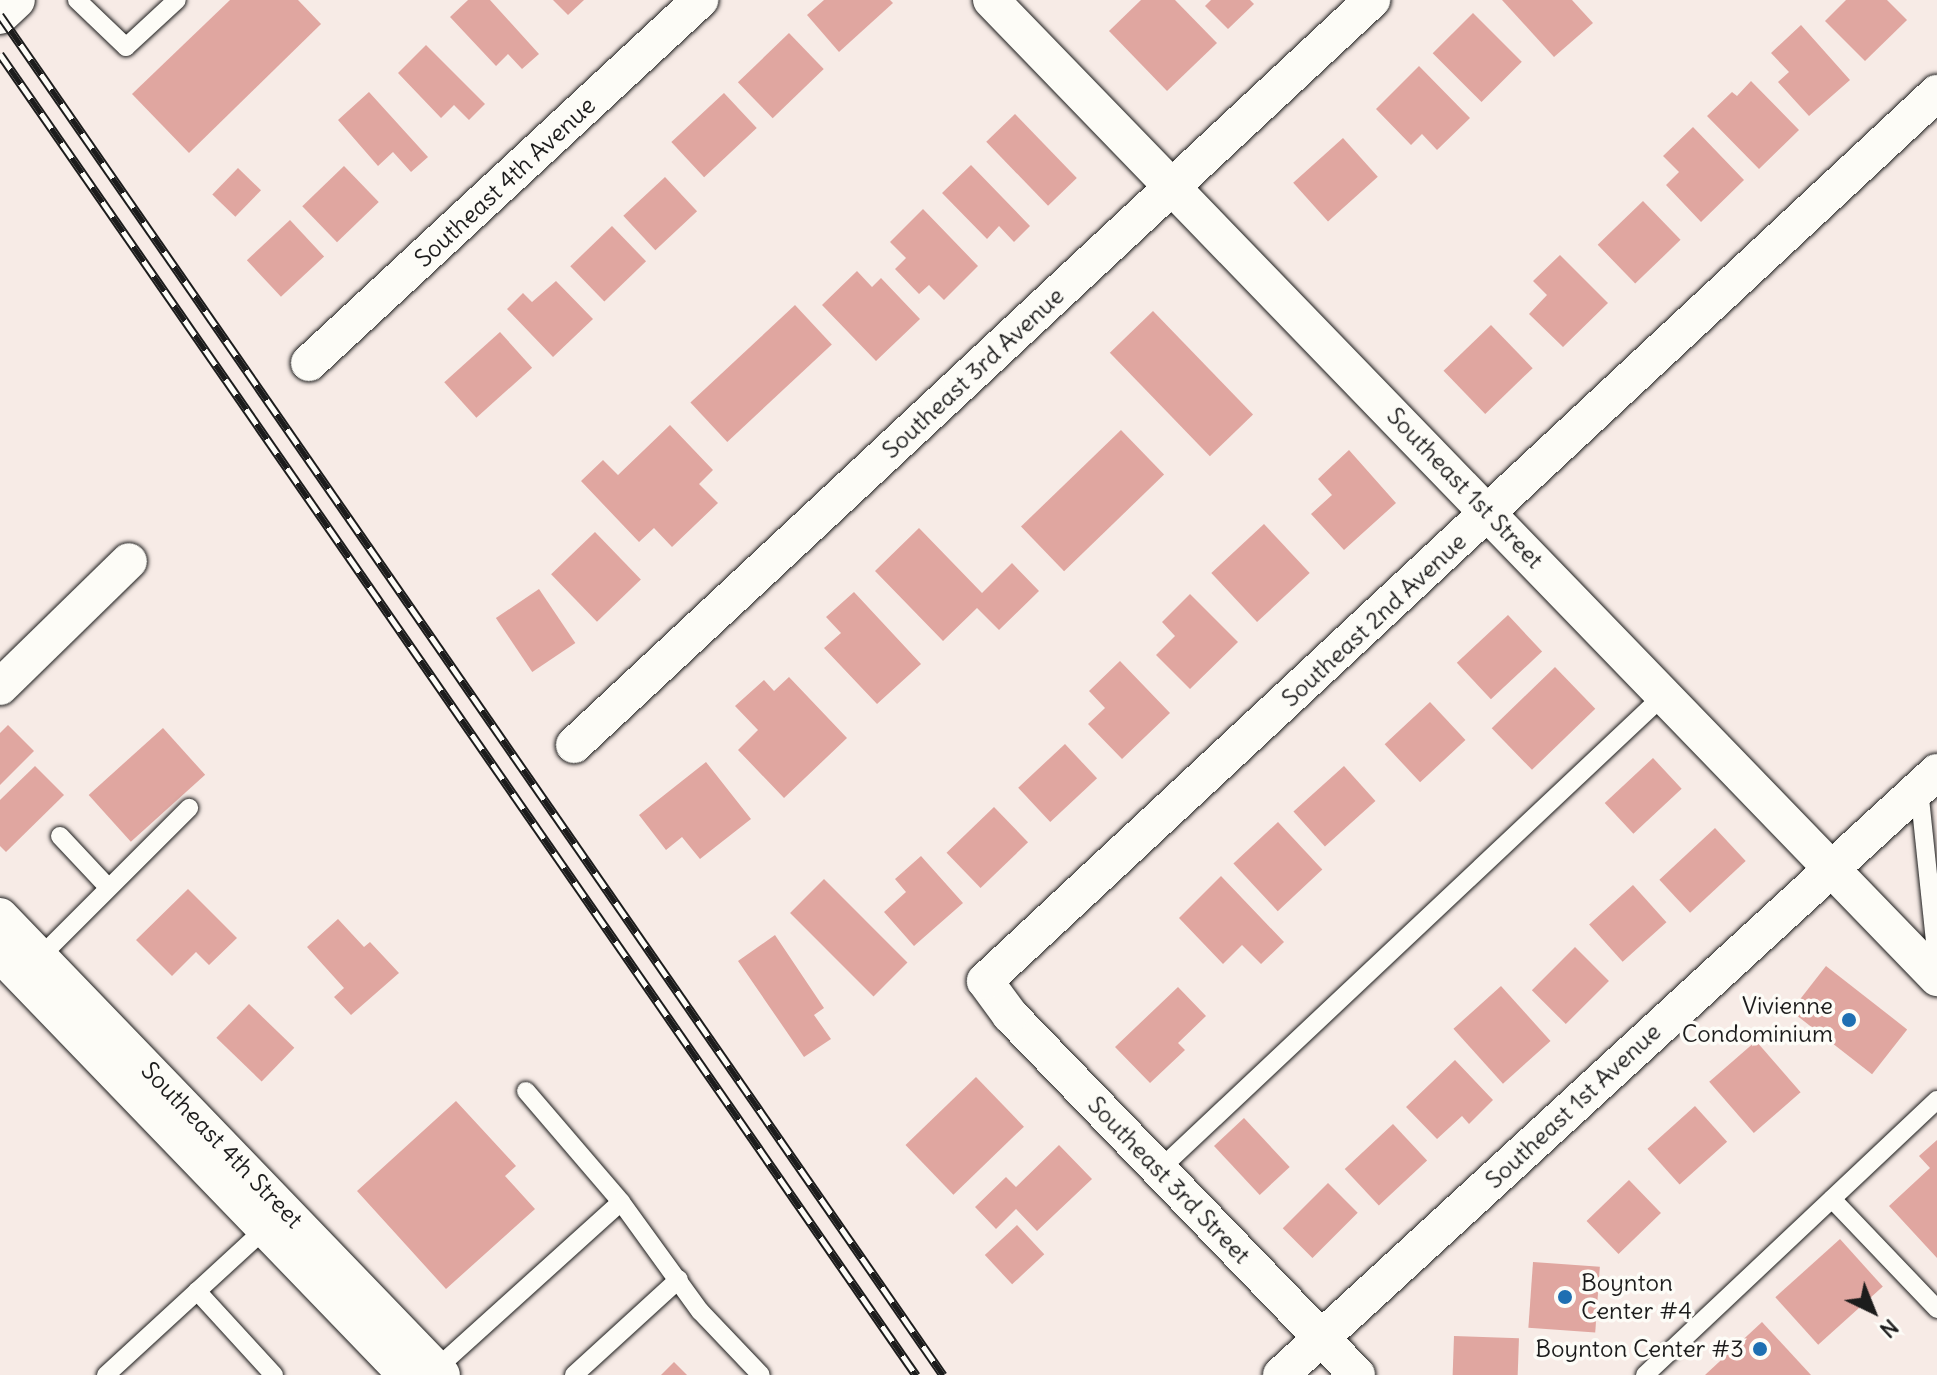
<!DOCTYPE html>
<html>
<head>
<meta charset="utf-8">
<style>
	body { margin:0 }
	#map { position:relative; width:1937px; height:1375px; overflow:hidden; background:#f7ebe6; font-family:Delius,sans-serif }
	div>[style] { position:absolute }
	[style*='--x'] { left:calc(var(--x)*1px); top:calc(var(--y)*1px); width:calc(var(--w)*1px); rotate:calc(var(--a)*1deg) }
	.building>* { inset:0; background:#e0a6a0; transform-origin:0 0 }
	.roads { filter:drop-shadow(0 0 2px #1c1c1c) drop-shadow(0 0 2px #1c1c1c) }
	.lane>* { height:18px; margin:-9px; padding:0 9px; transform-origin:9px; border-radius:9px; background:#fdfcf7 }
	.street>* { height:36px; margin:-18px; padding:0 18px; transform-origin:18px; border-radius:18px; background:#fdfcf7 }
	.rail>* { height:9px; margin-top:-4.5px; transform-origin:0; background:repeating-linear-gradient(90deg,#fdfcf7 0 18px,#1c1c1c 0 36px); box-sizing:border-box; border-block:2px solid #1c1c1c }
	.dots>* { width:22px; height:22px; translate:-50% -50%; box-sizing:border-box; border:4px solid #fdfcf7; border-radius:50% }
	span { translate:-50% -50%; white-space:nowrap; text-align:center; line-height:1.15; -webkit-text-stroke:7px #fdfcf7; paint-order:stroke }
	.street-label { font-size:24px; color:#1c1c1c }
	.poi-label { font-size:24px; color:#1c1c1c }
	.right { translate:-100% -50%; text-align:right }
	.left { translate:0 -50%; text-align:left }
	.north { position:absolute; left:1833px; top:1271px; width:80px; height:80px; -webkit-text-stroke:6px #fdfcf7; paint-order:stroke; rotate:137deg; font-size:22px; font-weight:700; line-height:32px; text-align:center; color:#1c1c1c }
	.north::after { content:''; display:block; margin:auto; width:28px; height:36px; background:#1c1c1c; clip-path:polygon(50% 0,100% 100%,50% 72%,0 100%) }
</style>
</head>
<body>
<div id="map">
	<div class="building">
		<div style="clip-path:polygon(230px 0,298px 0,321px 24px,189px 153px,132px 94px)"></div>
		<div style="clip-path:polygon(468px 0,490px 0,539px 54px,522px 69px,508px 54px,496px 66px,450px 17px)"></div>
		<div style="clip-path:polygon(553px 0,584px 0,568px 15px)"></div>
		<div style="clip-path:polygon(824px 0,890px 0,893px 3px,839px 52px,807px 15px)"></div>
		<div style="clip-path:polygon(1141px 0,1175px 0,1217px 43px,1167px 91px,1109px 31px)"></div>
		<div style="clip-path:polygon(1211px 0,1250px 0,1254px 4px,1228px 29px,1205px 6px)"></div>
		<div style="clip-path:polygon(1502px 0,1572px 0,1593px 23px,1554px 57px)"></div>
		<div style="clip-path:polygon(1846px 0,1887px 0,1907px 20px,1865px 61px,1825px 21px)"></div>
		<div style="left:1473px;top:13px;width:69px;height:57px;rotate:45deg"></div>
		<div style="clip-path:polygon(1801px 25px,1850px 80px,1809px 116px,1778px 82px,1789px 72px,1771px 53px)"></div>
		<div style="left:789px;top:33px;width:50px;height:71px;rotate:46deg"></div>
		<div style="clip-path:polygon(426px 45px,485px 104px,469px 120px,454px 105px,441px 118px,398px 73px)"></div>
		<div style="clip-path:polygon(1419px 66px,1470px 118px,1437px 150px,1422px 134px,1411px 145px,1376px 109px)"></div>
		<div style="clip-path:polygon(1751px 81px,1799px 130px,1759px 169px,1707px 116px,1732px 92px,1737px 96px)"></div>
		<div style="clip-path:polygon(369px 92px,428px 157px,411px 172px,393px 152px,378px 166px,338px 120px)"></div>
		<div style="left:724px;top:93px;width:48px;height:72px;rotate:47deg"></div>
		<div style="left:1015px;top:114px;width:89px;height:40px;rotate:46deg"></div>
		<div style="clip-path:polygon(1693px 127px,1744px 180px,1701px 222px,1666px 185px,1679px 172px,1663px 156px)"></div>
		<div style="left:1343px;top:138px;width:52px;height:67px;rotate:48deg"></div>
		<div style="clip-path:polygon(971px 165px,1030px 226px,1014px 242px,999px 226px,987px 239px,942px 193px)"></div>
		<div style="left:344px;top:166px;width:50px;height:58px;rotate:46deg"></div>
		<div style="left:238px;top:168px;width:32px;height:37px;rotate:44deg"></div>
		<div style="left:665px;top:177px;width:47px;height:57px;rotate:47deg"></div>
		<div style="left:1643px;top:201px;width:54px;height:63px;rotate:46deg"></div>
		<div style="clip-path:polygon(923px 209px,978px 266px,944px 300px,929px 285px,919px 294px,895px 269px,906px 258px,890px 242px)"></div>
		<div style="left:290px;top:220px;width:50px;height:59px;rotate:47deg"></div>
		<div style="left:612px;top:226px;width:49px;height:58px;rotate:46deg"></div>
		<div style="clip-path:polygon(1560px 255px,1608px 303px,1563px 347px,1529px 314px,1547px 295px,1533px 281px)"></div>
		<div style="clip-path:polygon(857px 271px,872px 287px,881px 278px,920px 319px,876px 361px,822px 305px)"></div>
		<div style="clip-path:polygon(556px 281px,593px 319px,553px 357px,507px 309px,523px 293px,532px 302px)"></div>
		<div style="left:795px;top:305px;width:54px;height:143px;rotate:47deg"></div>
		<div style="left:1153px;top:311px;width:144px;height:60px;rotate:46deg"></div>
		<div style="left:1491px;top:325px;width:60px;height:66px;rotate:46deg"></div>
		<div style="left:500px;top:332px;width:48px;height:75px;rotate:48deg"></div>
		<div style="clip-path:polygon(670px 425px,713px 470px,699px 484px,718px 503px,672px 547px,654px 528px,639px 542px,581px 481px,603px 460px,618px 475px)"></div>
		<div style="left:1121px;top:430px;width:62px;height:139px;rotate:46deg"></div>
		<div style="clip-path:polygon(1349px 450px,1396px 503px,1344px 550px,1311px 514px,1332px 495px,1318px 479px)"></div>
		<div style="left:1264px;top:524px;width:67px;height:72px;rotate:47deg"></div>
		<div style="clip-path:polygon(919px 528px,982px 593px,1012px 563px,1039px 591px,999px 630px,977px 608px,943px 641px,875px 571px)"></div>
		<div style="left:595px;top:532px;width:66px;height:61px;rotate:46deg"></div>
		<div style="left:539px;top:589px;width:65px;height:52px;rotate:56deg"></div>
		<div style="clip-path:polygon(854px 592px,921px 664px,877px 704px,824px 648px,841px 633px,826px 617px)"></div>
		<div style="clip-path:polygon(1190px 594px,1238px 642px,1190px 689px,1156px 655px,1175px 636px,1162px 622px)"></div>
		<div style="left:1508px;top:615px;width:50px;height:70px;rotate:47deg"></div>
		<div style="clip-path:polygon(1120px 661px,1170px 713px,1122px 759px,1088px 724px,1105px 708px,1089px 691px)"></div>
		<div style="left:1555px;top:667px;width:58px;height:88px;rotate:46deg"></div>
		<div style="clip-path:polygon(789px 677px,847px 738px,784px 798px,738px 750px,758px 730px,735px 706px,764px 680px,774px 691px)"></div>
		<div style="left:1430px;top:702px;width:52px;height:62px;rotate:47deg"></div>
		<div style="clip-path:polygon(8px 725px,34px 751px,0 785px,0 733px)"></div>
		<div style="left:163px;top:728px;width:63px;height:100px;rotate:48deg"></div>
		<div style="left:1065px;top:744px;width:47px;height:64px;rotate:47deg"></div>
		<div style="left:1653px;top:758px;width:42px;height:66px;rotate:47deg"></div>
		<div style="clip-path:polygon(706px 762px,751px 819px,700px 859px,682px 837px,666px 850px,639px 815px)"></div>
		<div style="clip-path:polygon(35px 766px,64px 795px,6px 852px,0 846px,0 800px)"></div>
		<div style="left:1344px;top:766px;width:47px;height:68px;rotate:48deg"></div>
		<div style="left:994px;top:807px;width:49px;height:66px;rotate:46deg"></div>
		<div style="left:1278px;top:822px;width:65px;height:61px;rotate:47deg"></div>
		<div style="left:1715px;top:828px;width:45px;height:76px;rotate:47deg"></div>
		<div style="clip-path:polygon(921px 856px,963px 903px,914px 946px,884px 912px,906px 892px,895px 879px)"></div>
		<div style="clip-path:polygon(1221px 876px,1284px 942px,1261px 964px,1242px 945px,1223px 964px,1179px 918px)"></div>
		<div style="left:824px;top:879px;width:118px;height:48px;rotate:45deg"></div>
		<div style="left:1633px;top:885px;width:50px;height:59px;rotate:48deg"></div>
		<div style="clip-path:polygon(188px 889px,237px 938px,209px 965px,196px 952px,172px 976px,136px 940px)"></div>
		<div style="clip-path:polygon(338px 919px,364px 947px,370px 942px,399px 973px,351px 1015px,334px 997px,344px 988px,307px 947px)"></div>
		<div style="clip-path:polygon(775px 935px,824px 1008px,814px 1015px,831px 1039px,804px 1057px,738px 961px)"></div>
		<div style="left:1575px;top:947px;width:48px;height:61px;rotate:45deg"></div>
		<div style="left:1826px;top:966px;width:103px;height:57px;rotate:38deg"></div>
		<div style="left:1501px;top:986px;width:74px;height:64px;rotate:48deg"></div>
		<div style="clip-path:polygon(1178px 987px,1206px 1016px,1178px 1043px,1185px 1050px,1150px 1083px,1115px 1047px)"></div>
		<div style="left:249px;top:1004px;width:63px;height:47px;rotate:44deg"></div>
		<div style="left:1756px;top:1041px;width:68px;height:62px;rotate:49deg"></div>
		<div style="clip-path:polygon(1455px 1060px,1493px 1100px,1469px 1124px,1462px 1116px,1437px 1139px,1406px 1107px)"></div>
		<div style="left:976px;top:1077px;width:69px;height:98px;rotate:46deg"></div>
		<div style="clip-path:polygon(456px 1101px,516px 1166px,505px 1176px,535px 1209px,446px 1289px,357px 1191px)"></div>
		<div style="left:1695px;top:1106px;width:48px;height:64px;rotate:48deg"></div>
		<div style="left:1244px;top:1118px;width:67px;height:41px;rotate:47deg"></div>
		<div style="left:1393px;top:1124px;width:50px;height:66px;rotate:47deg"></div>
		<div style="clip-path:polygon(1937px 1140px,1937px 1258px,1889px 1206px,1930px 1168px,1919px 1156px)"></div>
		<div style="clip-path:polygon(1059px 1145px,1092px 1179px,1037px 1231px,1016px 1209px,996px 1229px,975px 1207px,1006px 1177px,1016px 1187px)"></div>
		<div style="left:1629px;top:1180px;width:46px;height:59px;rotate:46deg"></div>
		<div style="left:1328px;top:1183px;width:42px;height:64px;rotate:45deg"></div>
		<div style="left:1017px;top:1225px;width:40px;height:44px;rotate:47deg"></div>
		<div style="left:1840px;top:1239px;width:64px;height:87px;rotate:48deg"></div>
		<div style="left:1533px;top:1262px;width:67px;height:66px;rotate:4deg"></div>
		<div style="clip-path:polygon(1762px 1322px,1811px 1375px,1705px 1375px)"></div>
		<div style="left:1454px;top:1336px;width:65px;height:39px;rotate:2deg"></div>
		<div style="clip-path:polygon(674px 1362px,687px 1375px,661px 1375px)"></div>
	</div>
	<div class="roads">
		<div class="lane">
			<div style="--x:77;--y:0;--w:68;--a:43.8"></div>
			<div style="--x:126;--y:47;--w:69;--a:-42.7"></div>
			<div style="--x:1919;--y:789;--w:173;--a:84"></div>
			<div style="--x:60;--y:836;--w:69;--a:46.8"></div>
			<div style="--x:40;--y:957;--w:211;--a:-45"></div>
			<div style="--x:526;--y:1091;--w:146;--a:49.4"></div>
			<div style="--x:621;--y:1202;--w:135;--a:54.1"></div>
			<div style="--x:700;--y:1311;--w:88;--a:46.4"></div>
			<div style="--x:1159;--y:1170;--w:693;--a:-43.25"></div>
			<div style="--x:1832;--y:1199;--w:152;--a:46.3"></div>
			<div style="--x:197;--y:1291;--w:114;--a:47.5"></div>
			<div style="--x:436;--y:1369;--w:249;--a:-42.1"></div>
			<div style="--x:106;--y:1375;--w:217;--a:-42.6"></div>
			<div style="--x:574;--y:1375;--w:142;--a:-42.4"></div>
			<div style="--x:1645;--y:1375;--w:401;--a:-43.3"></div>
		</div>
		<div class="street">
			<div style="--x:991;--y:0;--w:1361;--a:45.95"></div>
			<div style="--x:0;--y:16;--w:23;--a:-43"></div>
			<div style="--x:309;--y:363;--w:534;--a:-42.87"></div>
			<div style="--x:0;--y:687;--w:180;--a:-44.3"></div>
			<div style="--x:574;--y:745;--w:1092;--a:-43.03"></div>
			<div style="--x:0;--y:916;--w:637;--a:46.08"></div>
			<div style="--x:0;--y:954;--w:585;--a:46.04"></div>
			<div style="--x:1281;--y:1375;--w:891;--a:-42.59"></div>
			<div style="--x:1357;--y:1375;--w:500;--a:-133.95"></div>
			<div style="--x:1010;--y:1015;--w:42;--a:-126.3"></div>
			<div style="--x:985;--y:981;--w:1302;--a:-43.01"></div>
		</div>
	</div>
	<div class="rail">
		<div style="--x:0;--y:15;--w:1655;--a:55.26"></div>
		<div style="--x:0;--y:54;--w:1608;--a:55.26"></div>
	</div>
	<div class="dots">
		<div style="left:1849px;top:1020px;background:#1f6fb2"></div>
		<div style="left:1565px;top:1297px;background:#1f6fb2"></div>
		<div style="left:1760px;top:1349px;background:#1f6fb2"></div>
	</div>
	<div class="street-label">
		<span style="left:505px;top:182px;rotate:-43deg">Southeast 4th Avenue</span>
		<span style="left:973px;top:373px;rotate:-43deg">Southeast 3rd Avenue</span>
		<span style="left:1465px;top:488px;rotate:46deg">Southeast 1st Street</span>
		<span style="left:1374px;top:620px;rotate:-43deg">Southeast 2nd Avenue</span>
		<span style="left:1573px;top:1106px;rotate:-43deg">Southeast 1st Avenue</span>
		<span style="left:222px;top:1145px;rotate:46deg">Southeast 4th Street</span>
		<span style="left:1169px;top:1180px;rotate:46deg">Southeast 3rd Street</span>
	</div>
	<div class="poi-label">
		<span class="right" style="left:1833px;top:1020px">Vivienne<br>Condominium</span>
		<span class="left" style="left:1581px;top:1297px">Boynton<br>Center #4</span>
		<span class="right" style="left:1744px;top:1349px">Boynton Center #3</span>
	</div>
	<div class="north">N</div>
</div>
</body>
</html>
